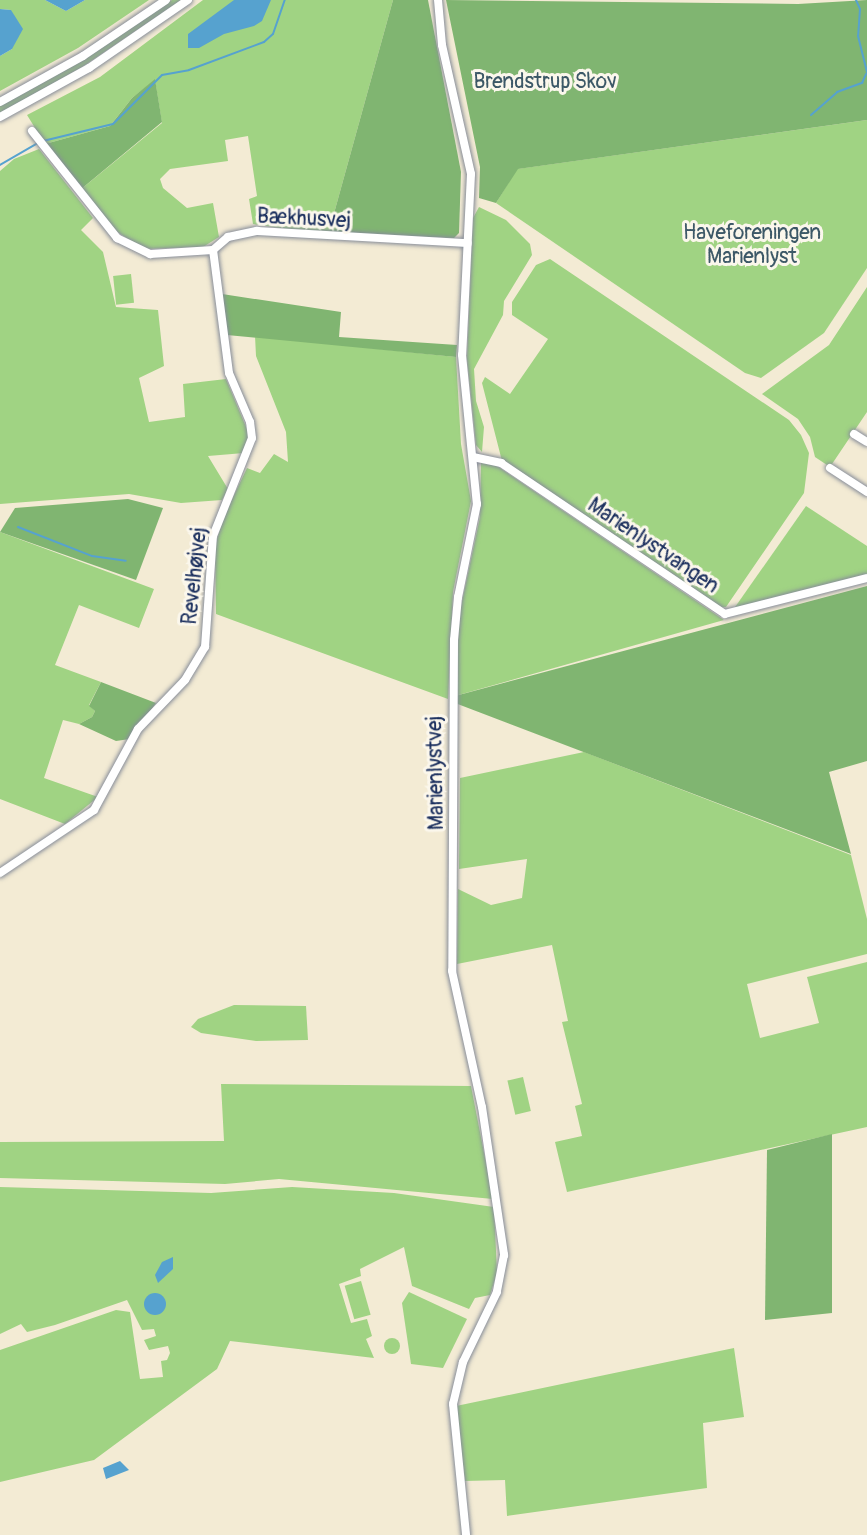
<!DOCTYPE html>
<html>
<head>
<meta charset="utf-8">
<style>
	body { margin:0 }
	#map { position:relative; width:867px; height:1535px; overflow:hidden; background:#f3ebd4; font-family:Pangolin,sans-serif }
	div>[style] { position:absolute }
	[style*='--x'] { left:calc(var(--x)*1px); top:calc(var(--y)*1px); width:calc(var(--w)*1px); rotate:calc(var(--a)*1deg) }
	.green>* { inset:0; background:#a0d383; transform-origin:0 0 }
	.round { border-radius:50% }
	.forest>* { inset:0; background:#80b571 }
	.water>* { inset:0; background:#56a2cf }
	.stream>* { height:2px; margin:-1px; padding:0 1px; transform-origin:1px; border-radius:1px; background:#56a2cf }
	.roads { filter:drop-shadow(0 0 2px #878d99) drop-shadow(0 0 2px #878d99) }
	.minor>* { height:8px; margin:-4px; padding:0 4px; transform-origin:4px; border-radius:4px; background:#fff }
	span { translate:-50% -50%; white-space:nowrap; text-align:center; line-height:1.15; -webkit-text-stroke:6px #fbf7ec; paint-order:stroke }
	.park-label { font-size:21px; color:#3c5867 }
	.street-label { font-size:21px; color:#1b2f5e }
</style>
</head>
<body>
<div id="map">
	<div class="green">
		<div style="clip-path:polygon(0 0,45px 0,66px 11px,85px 0,149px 0,78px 48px,0 91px,0 56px,12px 49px,11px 10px,0 9px)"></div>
		<div style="clip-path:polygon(172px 0,181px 0,82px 67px,0 113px,0 106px,82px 61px)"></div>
		<div style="clip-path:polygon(203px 0,393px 0,328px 235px,253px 224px,249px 199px,257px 196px,248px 136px,225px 140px,228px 161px,170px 169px,160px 179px,163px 188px,187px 208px,213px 203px,219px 237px,203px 247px,143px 249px,107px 225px,80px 190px,162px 123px,155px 80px,132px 98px,110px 126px,45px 144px,27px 115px,100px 77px)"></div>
		<div style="clip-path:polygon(867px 120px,867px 268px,824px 333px,761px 378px,745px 373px,496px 203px,517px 169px)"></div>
		<div style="clip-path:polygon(39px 149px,93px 218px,81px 230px,103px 252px,116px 307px,158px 310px,164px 366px,139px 378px,149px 422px,185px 417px,183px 384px,226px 379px,249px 434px,244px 453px,208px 456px,228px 489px,222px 500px,181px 503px,129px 494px,0 504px,0 171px,14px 159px)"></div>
		<div style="clip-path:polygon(479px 207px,506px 220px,530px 244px,532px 255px,504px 301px,503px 315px,474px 369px,476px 401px,484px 427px,482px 452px,476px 445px,467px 359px,473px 218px)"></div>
		<div style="clip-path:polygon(550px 259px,789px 420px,801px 435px,809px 453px,804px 493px,726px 607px,718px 607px,502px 461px,482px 383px,485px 377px,510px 394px,548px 339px,512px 315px,512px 302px,536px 265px)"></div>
		<div style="left:131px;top:274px;width:29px;height:18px;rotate:84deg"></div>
		<div style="clip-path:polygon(867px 287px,867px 412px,830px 467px,815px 457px,810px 437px,798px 419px,762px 394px,829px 345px)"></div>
		<div style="clip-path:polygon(255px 336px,456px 357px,461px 444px,471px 501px,453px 592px,448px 699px,216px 614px,215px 546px,224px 516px,247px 468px,260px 473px,274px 454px,288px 462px,286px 432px,256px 356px)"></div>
		<div style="clip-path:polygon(487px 460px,500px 468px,724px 620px,455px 696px,460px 611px,480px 517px,481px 463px)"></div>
		<div style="clip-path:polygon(806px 506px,867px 546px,867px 575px,733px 610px)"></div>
		<div style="clip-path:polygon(0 532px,154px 589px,139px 628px,79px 605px,55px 665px,101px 682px,89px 705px,95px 711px,92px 717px,79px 724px,63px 720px,44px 778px,98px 797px,65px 824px,0 799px)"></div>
		<div style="clip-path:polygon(584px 752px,851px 855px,867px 919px,867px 954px,747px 984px,760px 1038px,819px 1023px,807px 977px,867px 962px,867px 1127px,567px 1192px,555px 1142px,582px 1136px,575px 1106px,582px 1104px,562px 1022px,568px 1021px,552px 945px,457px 964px,458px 889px,491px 905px,522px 898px,527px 859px,459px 869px,460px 778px)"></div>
		<div style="clip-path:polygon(234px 1005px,306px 1006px,308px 1040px,256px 1041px,201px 1033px,191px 1027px,198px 1019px)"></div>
		<div style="left:523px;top:1077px;width:35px;height:16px;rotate:77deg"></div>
		<div style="clip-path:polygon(221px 1084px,471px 1086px,493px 1199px,279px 1179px,225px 1184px,0 1178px,0 1142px,224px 1141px)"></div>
		<div style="clip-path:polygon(0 1187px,211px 1193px,292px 1187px,394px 1193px,494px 1207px,497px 1273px,490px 1295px,475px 1298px,469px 1309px,412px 1286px,404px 1247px,360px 1269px,361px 1276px,339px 1284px,351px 1323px,367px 1319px,372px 1336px,366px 1339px,374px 1358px,230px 1341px,217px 1369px,94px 1460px,0 1482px,0 1350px,116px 1310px,130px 1312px,140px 1379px,163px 1377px,161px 1361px,167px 1360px,170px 1353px,168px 1346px,149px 1350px,144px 1340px,156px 1336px,154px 1329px,142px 1330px,127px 1300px,55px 1325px,27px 1332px,21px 1324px,0 1334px)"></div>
		<div style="left:361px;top:1281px;width:35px;height:17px;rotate:74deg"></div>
		<div style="clip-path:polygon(409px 1292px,467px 1319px,443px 1368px,411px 1364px,402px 1303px)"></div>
		<div class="round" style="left:384px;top:1338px;width:16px;height:16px"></div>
		<div style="clip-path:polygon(734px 1348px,744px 1417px,703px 1423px,707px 1488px,507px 1516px,505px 1480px,465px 1481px,456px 1406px)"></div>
	</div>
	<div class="forest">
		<div style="clip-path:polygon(393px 0,428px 0,461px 172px,459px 233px,454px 238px,328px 235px)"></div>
		<div style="clip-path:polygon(446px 0,798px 4px,867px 0,867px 120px,518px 169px,496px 203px,479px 198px,480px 167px)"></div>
		<div style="clip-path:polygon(155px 79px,162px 122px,80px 190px,45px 144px,110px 126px,132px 98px)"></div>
		<div style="clip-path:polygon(222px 294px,341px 312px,339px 337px,457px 345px,456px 357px,227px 335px)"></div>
		<div style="clip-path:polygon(128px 499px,163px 508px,136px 580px,0 532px,15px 508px)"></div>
		<div style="clip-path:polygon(867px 586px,867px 761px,829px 772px,851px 854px,455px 703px,455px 696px)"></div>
		<div style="clip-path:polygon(101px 682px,156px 703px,130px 739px,116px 741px,79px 724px,92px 717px,95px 711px,89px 706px)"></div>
		<div style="clip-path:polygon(832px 1134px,832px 1313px,765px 1320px,767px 1150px)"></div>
	</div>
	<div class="water">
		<div style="clip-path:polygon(45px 0,85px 0,66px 11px)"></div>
		<div style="clip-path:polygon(234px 0,271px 0,262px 21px,254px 26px,224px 34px,199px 48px,188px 48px,188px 34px)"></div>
		<div style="clip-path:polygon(0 9px,11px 10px,23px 29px,12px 49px,0 56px)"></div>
		<div style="clip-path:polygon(173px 1257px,173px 1269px,158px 1283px,155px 1275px,162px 1262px)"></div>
		<div class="round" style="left:144px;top:1293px;width:22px;height:22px"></div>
		<div style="clip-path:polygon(120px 1461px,129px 1470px,106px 1479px,103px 1468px)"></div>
	</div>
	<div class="stream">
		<div style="--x:856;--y:0;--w:10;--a:66"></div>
		<div style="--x:860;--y:9;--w:27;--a:94"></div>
		<div style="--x:858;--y:36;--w:37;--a:76"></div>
		<div style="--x:811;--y:115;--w:35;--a:-41"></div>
		<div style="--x:837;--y:92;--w:27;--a:-20"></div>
		<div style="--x:862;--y:83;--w:10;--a:-66"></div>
		<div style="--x:43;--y:141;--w:72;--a:-13.7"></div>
		<div style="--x:113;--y:124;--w:69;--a:-45"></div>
		<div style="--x:162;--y:75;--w:27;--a:-10"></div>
		<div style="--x:189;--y:70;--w:80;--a:-20.5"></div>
		<div style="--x:264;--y:42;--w:12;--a:-42"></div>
		<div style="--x:273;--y:34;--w:36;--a:-71"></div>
		<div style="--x:0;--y:165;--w:44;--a:-30.1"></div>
		<div style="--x:18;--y:527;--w:79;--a:21.4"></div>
		<div style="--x:92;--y:556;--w:34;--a:8"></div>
	</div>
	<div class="roads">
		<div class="minor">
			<div style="--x:438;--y:0;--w:45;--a:84.9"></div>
			<div style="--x:442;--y:45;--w:132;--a:77.3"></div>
			<div style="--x:471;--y:174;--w:181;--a:92.8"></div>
			<div style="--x:462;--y:355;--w:150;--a:84.3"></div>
			<div style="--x:477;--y:504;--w:95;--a:101.5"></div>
			<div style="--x:458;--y:597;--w:43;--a:95.3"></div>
			<div style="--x:454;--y:640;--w:331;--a:90.3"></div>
			<div style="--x:452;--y:971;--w:139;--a:77.6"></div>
			<div style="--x:482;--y:1107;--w:150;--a:81.5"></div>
			<div style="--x:504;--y:1255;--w:38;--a:101"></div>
			<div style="--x:497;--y:1292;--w:78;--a:115.9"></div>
			<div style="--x:463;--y:1362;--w:43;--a:103.4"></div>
			<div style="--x:453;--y:1404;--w:132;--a:84.3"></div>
			<div style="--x:0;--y:102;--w:95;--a:-29"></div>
			<div style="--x:83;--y:56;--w:100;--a:-34"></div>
			<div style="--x:0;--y:117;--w:102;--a:-28.8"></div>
			<div style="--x:89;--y:68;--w:120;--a:-34.5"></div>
			<div style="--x:32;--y:131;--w:137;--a:51.5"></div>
			<div style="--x:117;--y:238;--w:37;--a:26"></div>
			<div style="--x:150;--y:254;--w:63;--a:-3.6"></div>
			<div style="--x:213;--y:250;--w:20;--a:-41"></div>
			<div style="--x:228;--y:237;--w:30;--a:-12"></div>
			<div style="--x:257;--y:231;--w:211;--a:3.3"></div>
			<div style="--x:854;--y:434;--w:15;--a:32"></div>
			<div style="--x:473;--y:457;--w:29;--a:12"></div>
			<div style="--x:501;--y:463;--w:270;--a:34"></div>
			<div style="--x:725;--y:614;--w:146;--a:-14.2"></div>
			<div style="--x:830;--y:468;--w:44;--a:33"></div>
			<div style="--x:0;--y:873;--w:113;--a:-33.8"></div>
			<div style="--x:94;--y:810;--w:92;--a:-61.5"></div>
			<div style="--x:138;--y:729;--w:68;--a:-46.2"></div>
			<div style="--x:185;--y:680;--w:39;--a:-59"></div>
			<div style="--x:205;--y:647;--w:111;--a:-85.9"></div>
			<div style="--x:213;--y:536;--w:105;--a:-68.3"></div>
			<div style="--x:252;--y:438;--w:16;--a:-97"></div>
			<div style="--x:250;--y:422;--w:53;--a:-113.2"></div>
			<div style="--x:229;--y:373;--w:124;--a:-97.4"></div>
		</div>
	</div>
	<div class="park-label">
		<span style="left:545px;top:82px">Brendstrup Skov</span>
		<span style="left:752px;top:245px">Haveforeningen<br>Marienlyst</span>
	</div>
	<div class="street-label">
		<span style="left:304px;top:219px;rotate:3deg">Bækhusvej</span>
		<span style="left:653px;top:546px;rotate:34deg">Marienlystvangen</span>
		<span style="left:195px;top:576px;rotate:-84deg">Revelhøjvej</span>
		<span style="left:436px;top:773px;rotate:-91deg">Marienlystvej</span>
	</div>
</div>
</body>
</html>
